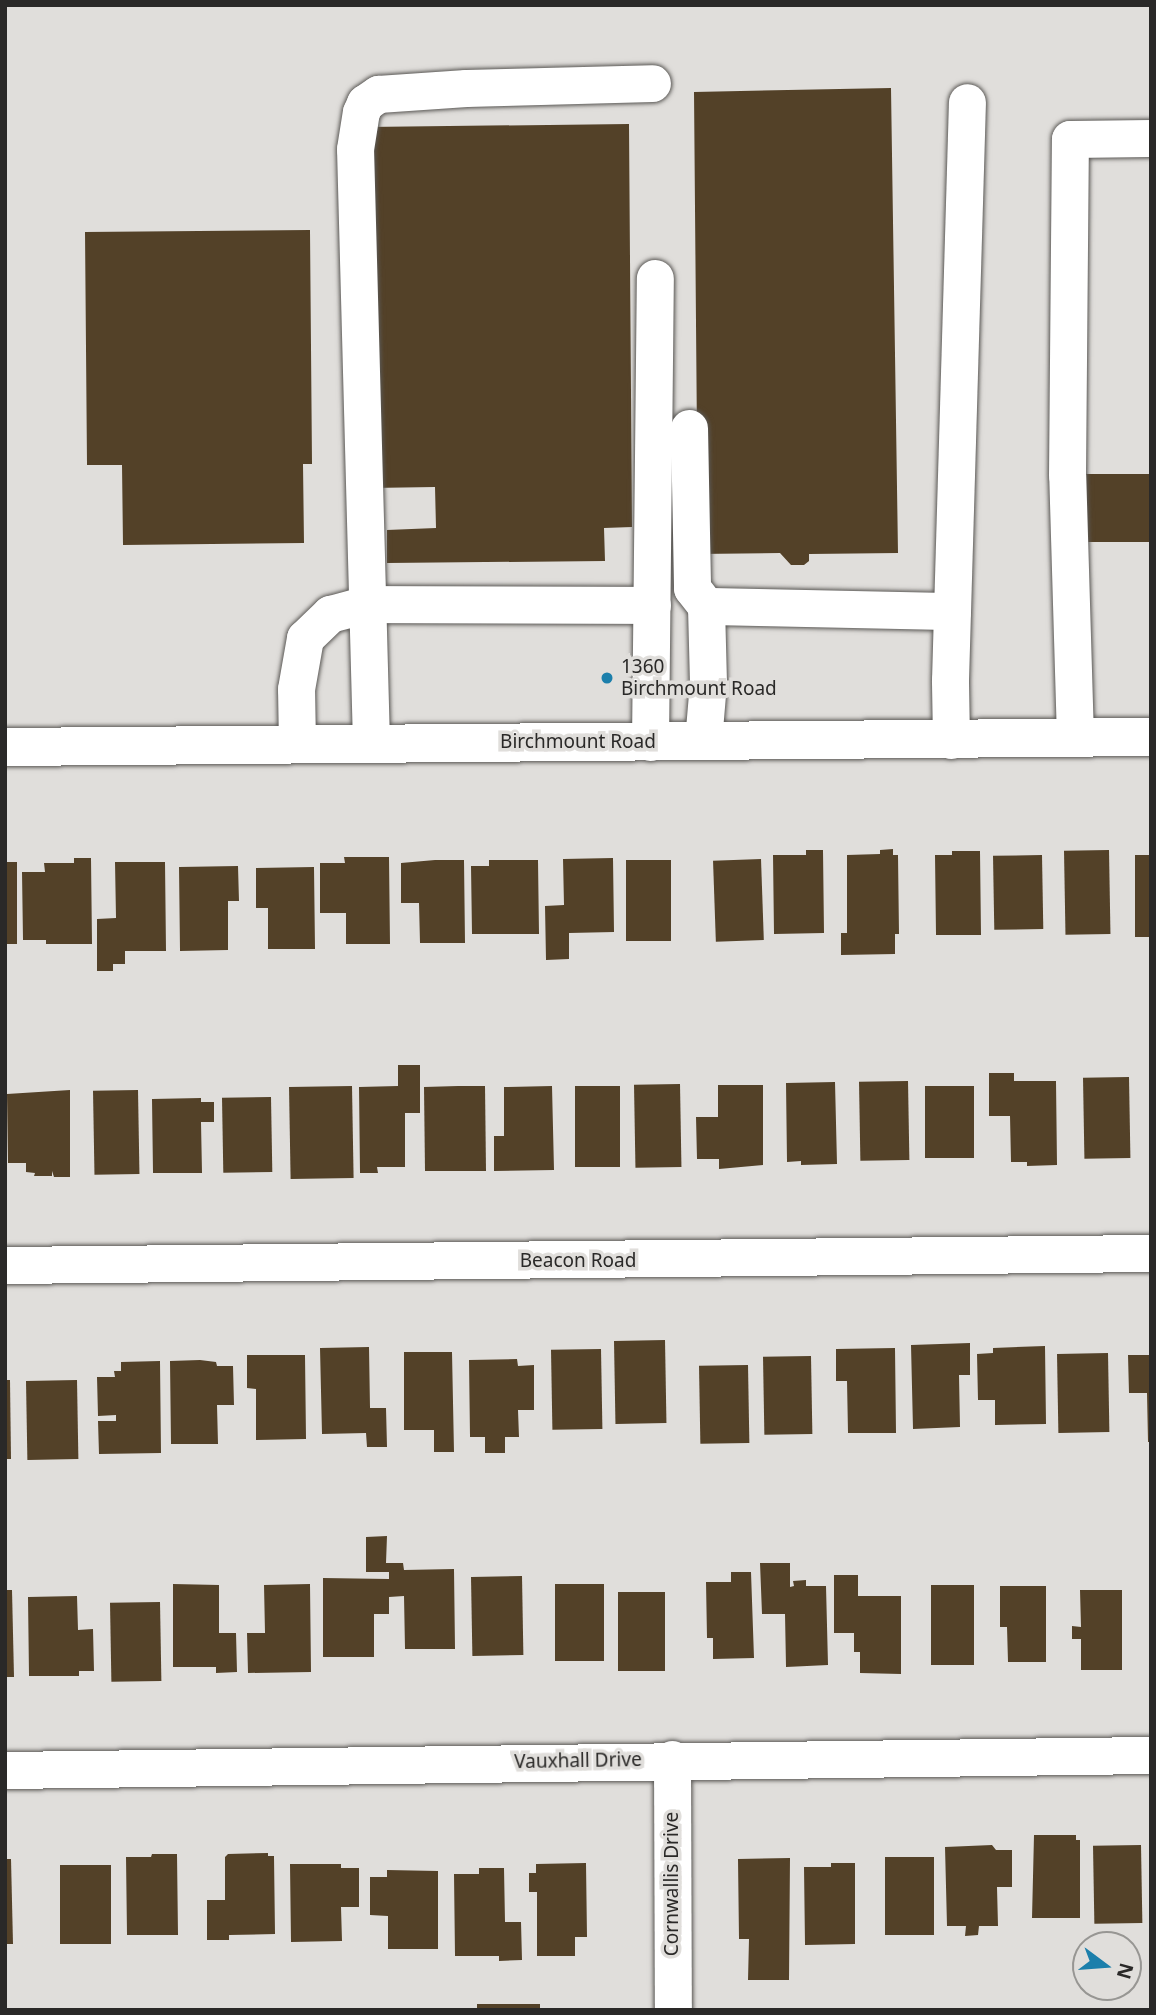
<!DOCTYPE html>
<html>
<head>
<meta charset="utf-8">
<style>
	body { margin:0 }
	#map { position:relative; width:1156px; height:2015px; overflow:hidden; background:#e0dedb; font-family:"Noto Sans",sans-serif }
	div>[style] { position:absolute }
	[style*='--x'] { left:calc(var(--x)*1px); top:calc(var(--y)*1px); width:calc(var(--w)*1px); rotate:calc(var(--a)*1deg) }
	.building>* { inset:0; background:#534128; transform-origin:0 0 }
	.roads { filter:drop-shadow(0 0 2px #5a5855) drop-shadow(0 0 2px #5a5855) }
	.minor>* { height:37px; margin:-18.5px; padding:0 18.5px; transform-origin:18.5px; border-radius:18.5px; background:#fff }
	.major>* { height:38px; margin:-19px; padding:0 19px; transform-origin:19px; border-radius:19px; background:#fff }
	.dots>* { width:19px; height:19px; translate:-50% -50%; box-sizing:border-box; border:4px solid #e0dedb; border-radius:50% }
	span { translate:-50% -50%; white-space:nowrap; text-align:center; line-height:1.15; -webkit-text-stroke:7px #e0dedb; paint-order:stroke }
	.poi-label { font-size:19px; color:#2a2928 }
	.left { translate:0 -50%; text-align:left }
	.street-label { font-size:19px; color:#2a2928 }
	.frame { position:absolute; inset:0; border:7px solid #2a2928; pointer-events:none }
	.north { position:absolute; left:1072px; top:1931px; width:70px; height:70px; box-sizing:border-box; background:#e0dedb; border:2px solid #979693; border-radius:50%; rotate:106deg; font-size:19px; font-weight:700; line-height:28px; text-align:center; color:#2a2928 }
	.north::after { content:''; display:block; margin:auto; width:24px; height:32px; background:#1c7fab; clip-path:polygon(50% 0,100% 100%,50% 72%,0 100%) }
</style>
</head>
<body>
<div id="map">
	<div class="building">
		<div style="clip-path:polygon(891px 88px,898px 553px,809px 554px,809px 561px,804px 565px,791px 565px,780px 553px,698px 554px,694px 92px)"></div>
		<div style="clip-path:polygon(629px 124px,632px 527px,604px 528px,605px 561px,387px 563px,387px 530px,436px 528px,435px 487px,371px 488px,367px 127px)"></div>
		<div style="clip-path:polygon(310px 230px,312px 464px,303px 464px,304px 543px,123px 545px,122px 465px,87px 465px,85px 232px)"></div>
		<div style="left:1151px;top:474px;width:68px;height:69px;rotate:90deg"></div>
		<div style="clip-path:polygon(893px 849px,893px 855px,898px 855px,899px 934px,895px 934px,895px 954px,841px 955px,841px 933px,847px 933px,847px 855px,880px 854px,880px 850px)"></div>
		<div style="clip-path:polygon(806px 850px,823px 850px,824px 933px,774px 934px,773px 855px,806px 855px)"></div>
		<div style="left:1109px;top:850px;width:84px;height:45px;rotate:89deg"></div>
		<div style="clip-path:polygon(952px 851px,980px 851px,981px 935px,936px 935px,935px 855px,952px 855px)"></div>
		<div style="left:1042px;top:855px;width:74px;height:49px;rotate:89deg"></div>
		<div style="left:1135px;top:855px;width:16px;height:82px"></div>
		<div style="clip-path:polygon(344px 857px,389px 857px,390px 944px,346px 944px,346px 913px,320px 913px,320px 863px,345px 863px)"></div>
		<div style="clip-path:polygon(74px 858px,91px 858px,92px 944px,46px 944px,46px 940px,23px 940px,22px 872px,45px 872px,44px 863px,74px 863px)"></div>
		<div style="clip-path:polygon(613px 858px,614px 932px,569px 933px,569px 959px,546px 960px,545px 906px,564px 905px,563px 859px)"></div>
		<div style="left:761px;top:859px;width:81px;height:48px;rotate:88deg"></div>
		<div style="clip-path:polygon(435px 860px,464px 860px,465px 943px,420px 943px,419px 903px,401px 903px,401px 863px)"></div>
		<div style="clip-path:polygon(489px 860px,538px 860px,539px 934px,472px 934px,471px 866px,489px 866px)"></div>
		<div style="left:626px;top:860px;width:45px;height:81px"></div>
		<div style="left:5px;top:862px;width:12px;height:82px"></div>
		<div style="clip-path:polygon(115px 862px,165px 862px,166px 951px,125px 951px,125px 964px,113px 964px,113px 971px,97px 971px,97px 919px,116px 918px)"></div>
		<div style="clip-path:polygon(238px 866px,239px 901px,228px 901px,228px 950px,180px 951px,179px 867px)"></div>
		<div style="clip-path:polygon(314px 867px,315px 949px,268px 949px,268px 908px,256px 908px,256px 868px)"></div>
		<div style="clip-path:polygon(398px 1065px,420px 1065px,420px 1113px,405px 1113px,405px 1167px,377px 1167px,378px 1173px,360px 1173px,359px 1087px,398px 1086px)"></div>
		<div style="clip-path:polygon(989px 1073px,1014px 1073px,1014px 1081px,1056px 1081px,1057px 1165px,1027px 1166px,1027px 1162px,1011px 1162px,1010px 1116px,989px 1116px)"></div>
		<div style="left:1129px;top:1077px;width:81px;height:46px;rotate:89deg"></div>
		<div style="left:908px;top:1081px;width:79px;height:49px;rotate:89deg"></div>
		<div style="clip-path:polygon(835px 1082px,837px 1164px,801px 1165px,801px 1161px,787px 1162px,786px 1083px)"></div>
		<div style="left:680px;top:1084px;width:83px;height:46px;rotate:89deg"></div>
		<div style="clip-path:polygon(718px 1085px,763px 1085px,763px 1165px,719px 1169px,719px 1159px,697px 1159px,696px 1117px,718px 1117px)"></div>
		<div style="left:352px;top:1086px;width:92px;height:63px;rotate:89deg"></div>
		<div style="clip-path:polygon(458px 1086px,485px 1086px,486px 1171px,425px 1171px,424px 1087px)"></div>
		<div style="clip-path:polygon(552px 1086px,554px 1170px,494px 1171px,494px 1136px,504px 1136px,504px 1087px)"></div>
		<div style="left:575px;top:1086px;width:45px;height:81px"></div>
		<div style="left:925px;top:1086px;width:49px;height:72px"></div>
		<div style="clip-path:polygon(70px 1090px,70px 1177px,54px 1177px,52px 1171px,52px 1176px,34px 1176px,35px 1173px,26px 1172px,26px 1163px,8px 1163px,7px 1094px)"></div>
		<div style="left:138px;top:1090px;width:84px;height:45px;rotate:89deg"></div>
		<div style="left:271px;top:1097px;width:75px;height:49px;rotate:89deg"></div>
		<div style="clip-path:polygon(201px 1098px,201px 1102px,214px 1102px,214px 1122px,201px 1122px,202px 1173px,153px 1173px,152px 1099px)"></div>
		<div style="left:665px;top:1340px;width:83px;height:51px;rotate:89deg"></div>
		<div style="clip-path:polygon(970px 1343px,970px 1375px,959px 1375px,960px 1427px,913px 1429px,911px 1345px)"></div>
		<div style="clip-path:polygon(1045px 1346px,1046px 1424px,995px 1425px,995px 1400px,978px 1400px,977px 1354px,993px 1353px,993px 1348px)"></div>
		<div style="clip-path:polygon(369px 1347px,370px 1408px,386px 1408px,387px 1447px,367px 1447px,366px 1433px,322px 1434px,320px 1348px)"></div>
		<div style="clip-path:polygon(895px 1348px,896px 1433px,848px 1433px,847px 1381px,836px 1381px,836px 1349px)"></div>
		<div style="left:601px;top:1349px;width:80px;height:50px;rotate:89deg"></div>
		<div style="clip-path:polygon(404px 1352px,452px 1352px,454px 1452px,434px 1452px,434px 1430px,404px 1430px)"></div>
		<div style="left:1108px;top:1353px;width:79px;height:51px;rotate:89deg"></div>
		<div style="clip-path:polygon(247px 1355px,305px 1355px,306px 1439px,256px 1440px,256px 1389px,247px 1388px)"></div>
		<div style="clip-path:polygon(1128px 1355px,1151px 1355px,1151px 1442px,1148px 1442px,1147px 1393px,1129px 1393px)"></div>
		<div style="left:811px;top:1356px;width:78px;height:48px;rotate:89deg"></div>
		<div style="clip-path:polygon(517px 1359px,518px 1366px,534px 1365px,534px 1410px,518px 1410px,519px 1437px,505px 1437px,505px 1453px,485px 1453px,485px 1437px,470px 1437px,469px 1360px)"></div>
		<div style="clip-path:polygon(200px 1360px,216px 1362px,217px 1366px,233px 1366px,234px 1405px,217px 1405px,218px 1444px,171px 1444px,170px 1361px)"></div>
		<div style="clip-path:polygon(160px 1361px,161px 1453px,99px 1454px,98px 1421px,116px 1421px,116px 1415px,98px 1416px,97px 1377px,115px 1377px,114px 1371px,121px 1371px,121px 1362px)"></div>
		<div style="left:748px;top:1365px;width:78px;height:49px;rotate:89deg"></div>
		<div style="clip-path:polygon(5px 1380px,10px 1380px,11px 1459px,5px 1459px)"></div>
		<div style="left:77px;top:1380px;width:79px;height:51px;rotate:89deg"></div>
		<div style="clip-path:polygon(387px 1536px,386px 1563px,403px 1563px,404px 1570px,454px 1569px,455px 1649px,405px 1649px,404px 1596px,389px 1597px,389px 1614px,374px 1614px,374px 1657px,323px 1657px,323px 1578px,389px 1579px,389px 1572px,366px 1572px,366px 1537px)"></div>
		<div style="clip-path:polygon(760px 1563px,790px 1563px,790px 1587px,794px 1586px,793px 1581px,806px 1580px,806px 1586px,826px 1586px,828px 1665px,786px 1667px,785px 1614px,762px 1614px)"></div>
		<div style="clip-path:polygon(731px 1572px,751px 1572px,754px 1658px,713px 1659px,713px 1638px,707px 1638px,706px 1582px,731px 1582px)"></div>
		<div style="clip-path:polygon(834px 1575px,858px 1575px,858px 1596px,901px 1596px,901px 1674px,860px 1673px,860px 1652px,854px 1652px,854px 1633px,834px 1633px)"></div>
		<div style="left:522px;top:1576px;width:79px;height:51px;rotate:89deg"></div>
		<div style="clip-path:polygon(173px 1584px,219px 1585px,219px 1633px,236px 1633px,237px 1672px,216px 1673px,216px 1667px,173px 1667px)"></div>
		<div style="clip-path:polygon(310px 1584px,311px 1672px,248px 1673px,247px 1633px,265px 1633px,264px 1585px)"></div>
		<div style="left:555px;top:1584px;width:49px;height:77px"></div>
		<div style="left:931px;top:1585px;width:43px;height:80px"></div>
		<div style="clip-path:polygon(1000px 1586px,1046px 1586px,1046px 1662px,1008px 1662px,1007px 1627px,1000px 1627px)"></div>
		<div style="clip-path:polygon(5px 1590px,12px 1590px,14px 1677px,5px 1677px)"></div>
		<div style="clip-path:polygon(1080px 1590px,1122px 1590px,1122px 1670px,1081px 1670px,1081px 1639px,1072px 1639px,1072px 1626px,1081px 1627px)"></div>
		<div style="left:618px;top:1592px;width:47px;height:79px"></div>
		<div style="clip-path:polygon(77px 1596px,78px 1630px,93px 1629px,94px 1671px,79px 1671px,79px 1676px,29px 1676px,28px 1597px)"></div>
		<div style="left:160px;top:1602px;width:79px;height:50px;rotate:89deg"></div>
		<div style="clip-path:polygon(1034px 1835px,1076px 1835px,1076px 1840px,1080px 1840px,1080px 1918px,1032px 1918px)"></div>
		<div style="clip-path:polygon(992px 1845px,996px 1850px,1012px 1850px,1012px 1887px,997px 1887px,998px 1926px,979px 1926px,978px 1935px,965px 1936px,966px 1926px,947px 1926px,945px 1847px)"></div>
		<div style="left:1141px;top:1845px;width:78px;height:48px;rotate:89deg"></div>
		<div style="clip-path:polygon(268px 1853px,268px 1856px,274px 1856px,275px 1934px,229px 1935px,229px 1940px,207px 1940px,207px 1900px,225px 1900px,225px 1857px,228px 1854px)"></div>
		<div style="clip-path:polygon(152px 1854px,177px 1854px,178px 1935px,127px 1935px,126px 1857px,151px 1857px)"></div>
		<div style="left:885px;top:1857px;width:49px;height:78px"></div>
		<div style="clip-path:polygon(790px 1858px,789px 1980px,748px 1980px,749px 1939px,739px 1939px,738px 1859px)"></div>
		<div style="clip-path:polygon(5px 1859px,11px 1859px,13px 1944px,5px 1944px)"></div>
		<div style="clip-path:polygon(586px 1863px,587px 1937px,575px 1937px,575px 1956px,537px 1956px,537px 1892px,529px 1892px,529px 1873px,536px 1873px,536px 1864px)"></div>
		<div style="clip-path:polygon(831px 1863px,855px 1863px,855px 1944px,805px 1945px,804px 1867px,831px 1867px)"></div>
		<div style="clip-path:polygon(290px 1864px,341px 1864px,341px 1868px,359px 1868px,359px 1907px,341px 1907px,342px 1941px,291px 1942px)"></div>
		<div style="left:60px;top:1865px;width:51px;height:79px"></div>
		<div style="clip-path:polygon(479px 1868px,504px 1868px,505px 1922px,521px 1922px,522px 1960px,499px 1961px,499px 1956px,455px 1956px,454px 1874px,479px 1874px)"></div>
		<div style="clip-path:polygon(387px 1870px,438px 1871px,438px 1949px,388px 1949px,388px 1916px,370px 1915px,370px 1877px,387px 1877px)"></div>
		<div style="left:477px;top:2004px;width:63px;height:6px"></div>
	</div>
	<div class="roads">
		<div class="minor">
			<div style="--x:689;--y:428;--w:160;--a:88.9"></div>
			<div style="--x:692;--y:588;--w:23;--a:52"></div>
			<div style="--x:1075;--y:738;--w:263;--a:-91.7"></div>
			<div style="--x:1067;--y:475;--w:336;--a:-89.5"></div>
			<div style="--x:1070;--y:139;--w:81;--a:-0.7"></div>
			<div style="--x:951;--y:740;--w:60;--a:-91"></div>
			<div style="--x:950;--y:680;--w:578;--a:-88.32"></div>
			<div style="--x:703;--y:741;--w:58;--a:-85.1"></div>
			<div style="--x:708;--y:683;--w:77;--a:-91.5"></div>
			<div style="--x:706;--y:606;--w:246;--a:1.2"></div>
			<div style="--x:650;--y:742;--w:464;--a:-89.4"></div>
			<div style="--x:371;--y:743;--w:594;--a:-91.54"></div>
			<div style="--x:355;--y:149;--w:37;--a:-81"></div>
			<div style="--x:361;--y:112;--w:10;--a:-66"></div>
			<div style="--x:365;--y:103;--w:16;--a:-35"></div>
			<div style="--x:378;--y:94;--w:88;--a:-3.9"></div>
			<div style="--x:466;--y:88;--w:186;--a:-1.5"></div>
			<div style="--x:297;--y:744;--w:55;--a:-91"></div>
			<div style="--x:296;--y:689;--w:52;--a:-80"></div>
			<div style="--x:305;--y:638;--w:35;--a:-44"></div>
			<div style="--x:330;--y:614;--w:38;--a:-15"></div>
			<div style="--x:367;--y:604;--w:285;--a:0.2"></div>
			<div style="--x:5;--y:1265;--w:1146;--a:-0.6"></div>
			<div style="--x:672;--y:1759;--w:251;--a:89.8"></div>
			<div style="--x:5;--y:1770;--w:1146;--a:-0.75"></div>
		</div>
		<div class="major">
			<div style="--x:5;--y:747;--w:1146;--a:-0.5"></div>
		</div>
	</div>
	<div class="dots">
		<div style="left:607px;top:678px;background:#1c7fab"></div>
	</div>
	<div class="poi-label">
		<span class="left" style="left:621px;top:678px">1360<br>Birchmount Road</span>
	</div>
	<div class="street-label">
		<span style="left:578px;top:742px">Birchmount Road</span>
		<span style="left:578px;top:1261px">Beacon Road</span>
		<span style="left:578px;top:1761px;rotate:-1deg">Vauxhall Drive</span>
		<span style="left:672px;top:1884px;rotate:-90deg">Cornwallis Drive</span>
	</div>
	<div class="frame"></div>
	<div class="north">N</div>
</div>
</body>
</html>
